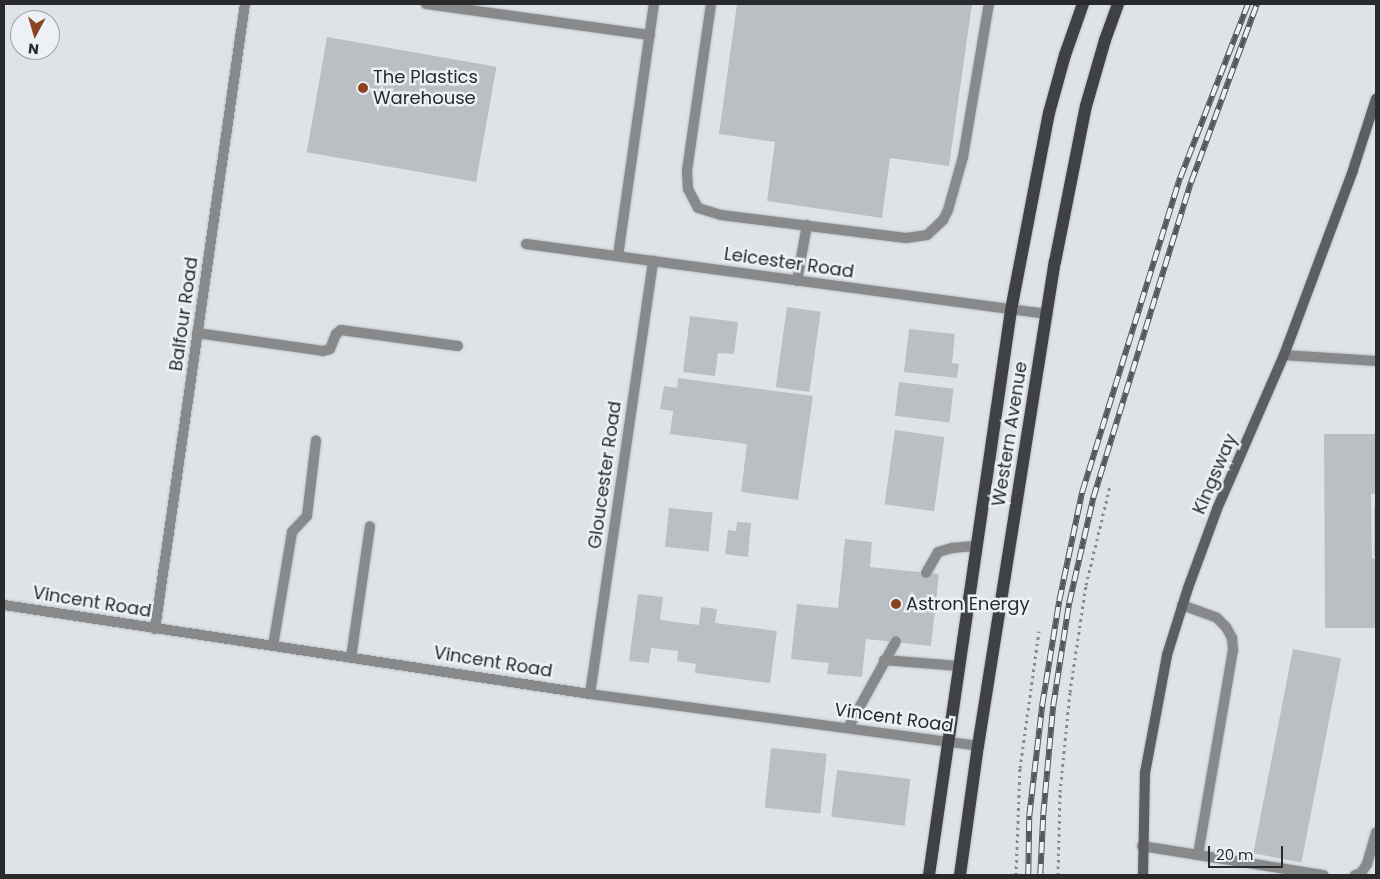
<!DOCTYPE html>
<html>
<head>
<meta charset="utf-8">
<style>
	body { margin:0 }
	#map { position:relative; width:1380px; height:879px; overflow:hidden; background:#dfe3e8; font-family:Poppins,sans-serif }
	div>[style] { position:absolute }
	[style*='--x'] { left:calc(var(--x)*1px); top:calc(var(--y)*1px); width:calc(var(--w)*1px); rotate:calc(var(--a)*1deg) }
	.building>* { inset:0; background:#bbbfc3; transform-origin:0 0 }
	.path>* { height:3px; margin-top:-1.5px; transform-origin:0; background:repeating-linear-gradient(90deg,#878a8d 0 2.5px,transparent 0 6.5px) }
	.roads { filter:drop-shadow(0 0 1px #babec2) drop-shadow(0 0 1px #babec2) }
	.service>* { height:10px; margin:-5px; padding:0 5px; transform-origin:5px; border-radius:5px; background:#87898b }
	.minor>* { height:10px; margin:-5px; padding:0 5px; transform-origin:5px; border-radius:5px; background:#87898b }
	.tertiary>* { height:10px; margin:-5px; padding:0 5px; transform-origin:5px; border-radius:5px; background:#87898b }
	.secondary>* { height:10px; margin:-5px; padding:0 5px; transform-origin:5px; border-radius:5px; background:#5c5e61 }
	.primary>* { height:12px; margin:-6px; padding:0 6px; transform-origin:6px; border-radius:6px; background:#3f4144 }
	.rail>* { height:5.5px; margin-top:-2.75px; transform-origin:0; background:repeating-linear-gradient(90deg,#edf0f5 0 11px,#55585a 0 22px); box-sizing:border-box; border-block:1px solid #55585a }
	.dots>* { width:14px; height:14px; translate:-50% -50%; box-sizing:border-box; border:2px solid #edf0f5; border-radius:50% }
	span { translate:-50% -50%; white-space:nowrap; text-align:center; line-height:1.15; -webkit-text-stroke:5px #edf0f5; paint-order:stroke }
	.poi-label { font-size:18px; color:#282a2b }
	.left { translate:0 -50%; text-align:left }
	.street-label { font-size:18px; color:#282a2b }
	.frame { position:absolute; inset:0; border:5px solid #282a2b; pointer-events:none }
	.north { position:absolute; left:10px; top:10px; width:50px; height:50px; box-sizing:border-box; background:#edf0f5; border:1px solid #9ea1a4; border-radius:50%; rotate:186deg; font-size:14px; font-weight:700; line-height:20px; text-align:center; color:#282a2b }
	.north::after { content:''; display:block; margin:auto; width:18px; height:22px; background:#8b4421; clip-path:polygon(50% 0,100% 100%,50% 72%,0 100%) }
	.scale { position:absolute; left:1208px; top:846px; width:75px; height:22px; box-sizing:border-box; border:2px solid #282a2b; border-top:0; padding-left:6px; font-size:15px; line-height:18px; white-space:nowrap; color:#282a2b; -webkit-text-stroke:4px #edf0f5; paint-order:stroke }
</style>
</head>
<body>
<div id="map">
	<div class="building">
		<div style="clip-path:polygon(737px 4px,972px 4px,949px 166px,890px 158px,882px 218px,767px 201px,775px 142px,719px 134px)"></div>
		<div style="left:327px;top:37px;width:172px;height:117px;rotate:10deg"></div>
		<div style="left:787px;top:307px;width:34px;height:81px;rotate:8deg"></div>
		<div style="clip-path:polygon(690px 316px,738px 322px,734px 354px,718px 353px,715px 376px,683px 372px)"></div>
		<div style="clip-path:polygon(909px 329px,955px 334px,952px 363px,959px 364px,957px 378px,904px 372px)"></div>
		<div style="clip-path:polygon(678px 378px,813px 396px,798px 500px,741px 492px,747px 444px,670px 434px,673px 411px,660px 409px,664px 386px,677px 388px)"></div>
		<div style="left:899px;top:382px;width:55px;height:34px;rotate:7deg"></div>
		<div style="left:895px;top:430px;width:50px;height:75px;rotate:8deg"></div>
		<div style="clip-path:polygon(1324px 434px,1376px 434px,1376px 494px,1371px 494px,1372px 558px,1376px 558px,1376px 628px,1325px 628px)"></div>
		<div style="left:1374px;top:507px;width:2px;height:49px"></div>
		<div style="left:669px;top:508px;width:44px;height:39px;rotate:6deg"></div>
		<div style="clip-path:polygon(737px 522px,751px 523px,748px 557px,725px 554px,728px 530px,736px 531px)"></div>
		<div style="clip-path:polygon(845px 539px,872px 542px,870px 567px,939px 574px,931px 646px,866px 639px,862px 677px,827px 674px,829px 663px,791px 659px,797px 604px,838px 608px)"></div>
		<div style="clip-path:polygon(638px 594px,663px 597px,660px 620px,699px 625px,701px 607px,717px 609px,715px 623px,777px 631px,770px 683px,695px 673px,696px 664px,677px 661px,678px 651px,651px 648px,649px 663px,629px 661px)"></div>
		<div style="left:1293px;top:649px;width:49px;height:208px;rotate:11deg"></div>
		<div style="left:771px;top:748px;width:56px;height:60px;rotate:6deg"></div>
		<div style="left:837px;top:770px;width:74px;height:47px;rotate:7deg"></div>
	</div>
	<div class="path">
		<div style="--x:1016;--y:875;--w:107;--a:-87.9"></div>
		<div style="--x:1020;--y:768;--w:138;--a:-82.1"></div>
		<div style="--x:1058;--y:875;--w:83;--a:-88.6"></div>
		<div style="--x:1060;--y:792;--w:100;--a:-84.3"></div>
		<div style="--x:1070;--y:692;--w:108;--a:-81.5"></div>
		<div style="--x:1086;--y:585;--w:102;--a:-76.4"></div>
	</div>
	<div class="roads">
		<div class="service">
			<div style="--x:426;--y:4;--w:226;--a:7.9"></div>
			<div style="--x:711;--y:4;--w:169;--a:98.2"></div>
			<div style="--x:687;--y:171;--w:18;--a:87"></div>
			<div style="--x:688;--y:189;--w:21;--a:62"></div>
			<div style="--x:698;--y:208;--w:24;--a:17"></div>
			<div style="--x:721;--y:215;--w:186;--a:7.1"></div>
			<div style="--x:906;--y:238;--w:21;--a:-8"></div>
			<div style="--x:927;--y:235;--w:22;--a:-43"></div>
			<div style="--x:943;--y:220;--w:11;--a:-63"></div>
			<div style="--x:948;--y:210;--w:55;--a:-74.2"></div>
			<div style="--x:963;--y:157;--w:155;--a:-80.4"></div>
			<div style="--x:797;--y:281;--w:57;--a:-79.9"></div>
			<div style="--x:197;--y:333;--w:127;--a:8.1"></div>
			<div style="--x:323;--y:351;--w:7;--a:-16"></div>
			<div style="--x:330;--y:349;--w:16;--a:-68"></div>
			<div style="--x:336;--y:334;--w:6;--a:-39"></div>
			<div style="--x:341;--y:330;--w:118;--a:7.8"></div>
			<div style="--x:926;--y:573;--w:24;--a:-60"></div>
			<div style="--x:938;--y:552;--w:15;--a:-16"></div>
			<div style="--x:952;--y:548;--w:25;--a:-5"></div>
			<div style="--x:1182;--y:605;--w:37;--a:20"></div>
			<div style="--x:1217;--y:618;--w:13;--a:45"></div>
			<div style="--x:1226;--y:627;--w:13;--a:61"></div>
			<div style="--x:1232;--y:638;--w:12;--a:85"></div>
			<div style="--x:1233;--y:650;--w:208;--a:99.7"></div>
			<div style="--x:273;--y:646;--w:116;--a:-80.5"></div>
			<div style="--x:292;--y:532;--w:22;--a:-47"></div>
			<div style="--x:307;--y:516;--w:76;--a:-83.2"></div>
			<div style="--x:351;--y:658;--w:133;--a:-81.8"></div>
			<div style="--x:884;--y:660;--w:75;--a:4.6"></div>
			<div style="--x:848;--y:728;--w:99;--a:-61.1"></div>
			<div style="--x:1142;--y:846;--w:184;--a:9.1"></div>
			<div style="--x:1355;--y:875;--w:6;--a:-18"></div>
			<div style="--x:1361;--y:873;--w:11;--a:-56"></div>
			<div style="--x:1367;--y:864;--w:33;--a:-74"></div>
		</div>
		<div class="minor">
			<div style="--x:526;--y:244;--w:526;--a:7.65"></div>
			<div style="--x:618;--y:256;--w:255;--a:-81.9"></div>
			<div style="--x:155;--y:629;--w:631;--a:-81.81"></div>
			<div style="--x:590;--y:694;--w:438;--a:-81.7"></div>
		</div>
		<div class="tertiary">
			<div style="--x:1284;--y:355;--w:92;--a:3.7"></div>
			<div style="--x:4;--y:605;--w:593;--a:8.64"></div>
			<div style="--x:590;--y:694;--w:391;--a:7.6"></div>
		</div>
		<div class="secondary">
			<div style="--x:1143;--y:875;--w:102;--a:-88.9"></div>
			<div style="--x:1145;--y:773;--w:120;--a:-79.4"></div>
			<div style="--x:1167;--y:655;--w:70;--a:-72.6"></div>
			<div style="--x:1188;--y:588;--w:84;--a:-69.8"></div>
			<div style="--x:1217;--y:509;--w:168;--a:-66.5"></div>
			<div style="--x:1284;--y:355;--w:197;--a:-69.5"></div>
			<div style="--x:1353;--y:170;--w:75;--a:-72.1"></div>
		</div>
		<div class="primary">
			<div style="--x:929;--y:875;--w:571;--a:-81.74"></div>
			<div style="--x:1011;--y:310;--w:201;--a:-79.1"></div>
			<div style="--x:1049;--y:113;--w:60;--a:-74.6"></div>
			<div style="--x:1065;--y:55;--w:54;--a:-70.6"></div>
			<div style="--x:960;--y:875;--w:130;--a:-82.1"></div>
			<div style="--x:978;--y:746;--w:490;--a:-81"></div>
			<div style="--x:1055;--y:262;--w:159;--a:-78.8"></div>
			<div style="--x:1086;--y:106;--w:69;--a:-73.9"></div>
			<div style="--x:1105;--y:40;--w:38;--a:-70"></div>
		</div>
	</div>
	<div class="rail">
		<div style="--x:1028;--y:875;--w:59;--a:-89"></div>
		<div style="--x:1029;--y:816;--w:112;--a:-83.3"></div>
		<div style="--x:1042;--y:705;--w:105;--a:-80.7"></div>
		<div style="--x:1059;--y:601;--w:111;--a:-78.1"></div>
		<div style="--x:1082;--y:492;--w:329;--a:-72.7"></div>
		<div style="--x:1180;--y:178;--w:187;--a:-68.7"></div>
		<div style="--x:1040;--y:875;--w:60;--a:-87.1"></div>
		<div style="--x:1043;--y:815;--w:109;--a:-84.8"></div>
		<div style="--x:1053;--y:706;--w:104;--a:-81.2"></div>
		<div style="--x:1069;--y:603;--w:108;--a:-77.1"></div>
		<div style="--x:1093;--y:498;--w:331;--a:-72.8"></div>
		<div style="--x:1191;--y:182;--w:190;--a:-69.7"></div>
	</div>
	<div class="dots">
		<div style="left:363px;top:88px;background:#8b4421"></div>
		<div style="left:896px;top:604px;background:#8b4421"></div>
	</div>
	<div class="poi-label">
		<span class="left" style="left:373px;top:88px">The Plastics<br>Warehouse</span>
		<span class="left" style="left:906px;top:604px">Astron Energy</span>
	</div>
	<div class="street-label">
		<span style="left:789px;top:263px;rotate:8deg">Leicester Road</span>
		<span style="left:184px;top:314px;rotate:-82deg">Balfour Road</span>
		<span style="left:1010px;top:434px;rotate:-81deg">Western Avenue</span>
		<span style="left:1215px;top:474px;rotate:-67deg">Kingsway</span>
		<span style="left:605px;top:475px;rotate:-82deg">Gloucester Road</span>
		<span style="left:92px;top:602px;rotate:9deg">Vincent Road</span>
		<span style="left:493px;top:662px;rotate:9deg">Vincent Road</span>
		<span style="left:894px;top:718px;rotate:8deg">Vincent Road</span>
	</div>
	<div class="frame"></div>
	<div class="north">N</div>
	<div class="scale">20 m</div>
</div>
</body>
</html>
